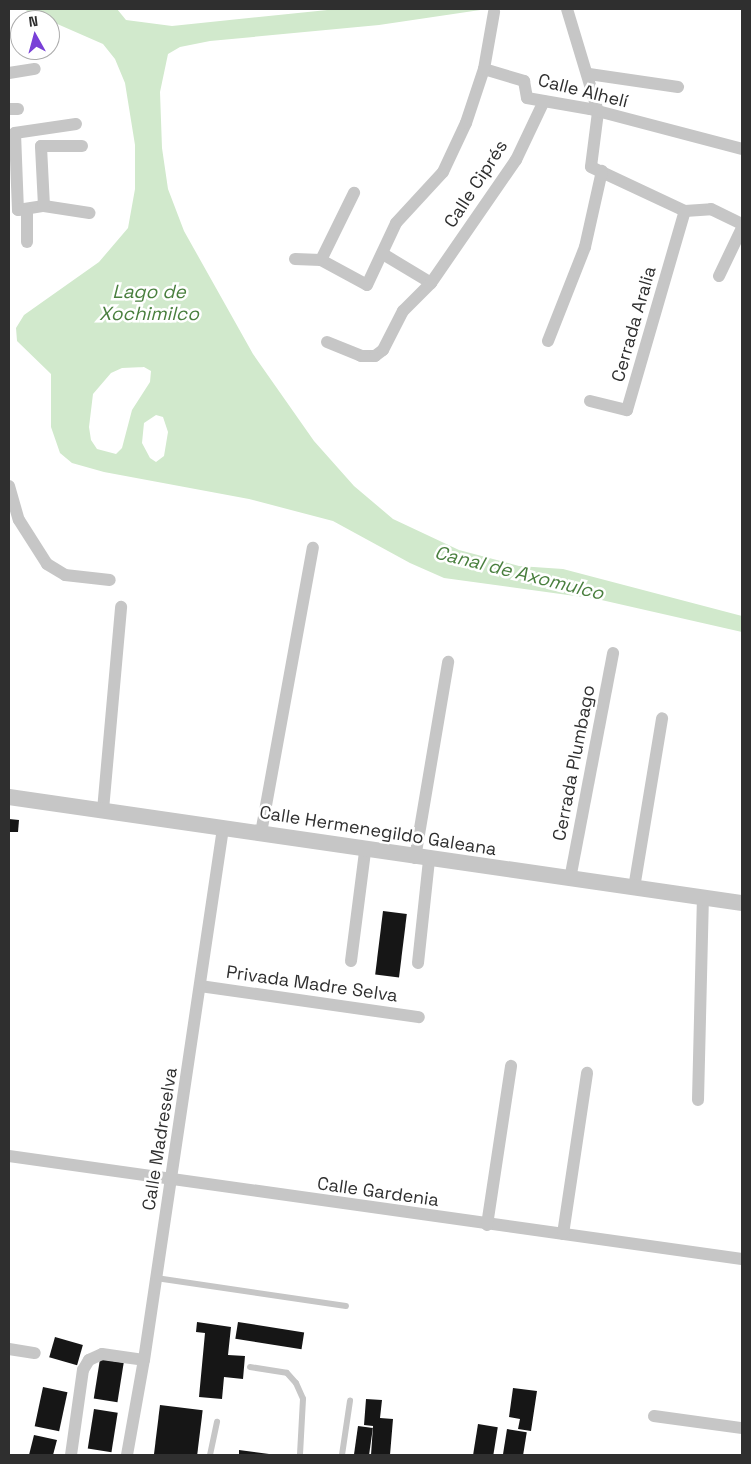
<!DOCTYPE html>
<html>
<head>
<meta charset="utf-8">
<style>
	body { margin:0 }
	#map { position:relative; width:751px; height:1464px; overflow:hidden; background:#fff; font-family:"Space Grotesk",sans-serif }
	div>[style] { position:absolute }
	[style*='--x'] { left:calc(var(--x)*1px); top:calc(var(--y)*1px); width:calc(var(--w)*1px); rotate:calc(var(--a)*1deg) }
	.water>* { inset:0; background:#d1e9cc }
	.building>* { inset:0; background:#161616; transform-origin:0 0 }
	.service>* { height:6px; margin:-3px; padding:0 3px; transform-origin:3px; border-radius:3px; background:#c6c6c6 }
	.minor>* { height:12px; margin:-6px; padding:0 6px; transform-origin:6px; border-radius:6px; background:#c6c6c6 }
	.tertiary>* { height:16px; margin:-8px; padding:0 8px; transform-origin:8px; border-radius:8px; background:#c6c6c6 }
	span { translate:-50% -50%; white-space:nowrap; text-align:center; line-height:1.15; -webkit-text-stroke:5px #fff; paint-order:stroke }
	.street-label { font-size:18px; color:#2f2f2f }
	.water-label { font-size:19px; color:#497f3e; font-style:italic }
	.frame { position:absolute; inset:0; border:10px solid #2f2f2f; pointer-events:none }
	.north { position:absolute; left:10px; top:10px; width:50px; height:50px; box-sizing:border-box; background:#fff; border:1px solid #acacac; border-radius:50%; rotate:353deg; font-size:14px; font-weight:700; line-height:20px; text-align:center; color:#2f2f2f }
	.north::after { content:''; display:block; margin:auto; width:18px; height:22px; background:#7940d7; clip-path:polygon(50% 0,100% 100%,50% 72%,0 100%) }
</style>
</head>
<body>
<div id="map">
	<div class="water">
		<div style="clip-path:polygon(evenodd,23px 9px,117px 9px,126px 20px,172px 26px,337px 9px,487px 9px,379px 25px,210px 41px,180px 47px,168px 54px,160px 92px,162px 148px,168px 189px,184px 231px,253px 354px,314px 441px,354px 486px,393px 519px,459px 550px,519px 566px,563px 569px,742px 616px,742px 632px,597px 599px,444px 578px,410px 563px,333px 521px,249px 499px,104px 472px,72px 463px,60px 453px,51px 427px,51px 374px,17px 341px,16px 328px,24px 315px,99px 262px,128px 228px,135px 189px,135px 145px,125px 83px,115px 59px,103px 44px,23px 9px,144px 367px,151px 371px,150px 382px,132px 410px,122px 448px,116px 454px,97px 449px,91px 440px,89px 427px,93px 394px,111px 373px,122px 368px,144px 367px,23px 9px,156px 415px,163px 417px,168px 432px,164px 456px,156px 462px,150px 458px,142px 443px,144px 423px,156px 415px)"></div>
	</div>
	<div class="building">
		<div style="clip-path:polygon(9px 819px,19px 820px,18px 832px,9px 832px)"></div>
		<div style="left:383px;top:911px;width:24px;height:64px;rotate:7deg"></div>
		<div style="clip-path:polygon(197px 1322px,231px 1327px,228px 1355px,245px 1356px,243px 1379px,224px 1377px,222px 1399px,199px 1397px,205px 1333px,196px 1332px)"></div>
		<div style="left:238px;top:1322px;width:67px;height:17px;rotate:9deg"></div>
		<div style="left:55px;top:1337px;width:29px;height:21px;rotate:16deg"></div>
		<div style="left:100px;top:1359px;width:24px;height:40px;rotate:9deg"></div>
		<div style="left:43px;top:1387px;width:25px;height:40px;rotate:12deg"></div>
		<div style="clip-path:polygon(513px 1388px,537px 1391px,531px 1431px,518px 1429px,520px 1419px,509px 1417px)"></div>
		<div style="clip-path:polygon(366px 1399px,382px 1400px,380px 1418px,393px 1419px,390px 1455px,371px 1455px,373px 1426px,364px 1425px)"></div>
		<div style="left:160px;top:1405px;width:43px;height:50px;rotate:7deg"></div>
		<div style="left:94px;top:1409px;width:24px;height:40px;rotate:9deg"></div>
		<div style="left:478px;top:1424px;width:20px;height:31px;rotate:9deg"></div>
		<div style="left:358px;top:1426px;width:15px;height:29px;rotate:8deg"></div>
		<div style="left:507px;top:1429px;width:20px;height:26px;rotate:9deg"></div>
		<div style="clip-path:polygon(34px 1435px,57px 1440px,53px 1455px,29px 1455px)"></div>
		<div style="clip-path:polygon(239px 1450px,269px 1454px,269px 1455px,239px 1455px)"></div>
	</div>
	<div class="service">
		<div style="--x:156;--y:1278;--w:192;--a:8.4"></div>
		<div style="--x:250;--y:1367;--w:37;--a:9"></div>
		<div style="--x:287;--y:1373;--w:13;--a:48"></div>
		<div style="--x:296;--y:1383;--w:17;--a:66"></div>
		<div style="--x:303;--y:1399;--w:56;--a:93.1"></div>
		<div style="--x:210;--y:1455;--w:34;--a:-78"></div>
		<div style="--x:342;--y:1455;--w:55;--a:-81.6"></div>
	</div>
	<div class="minor">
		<div style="--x:567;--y:9;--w:108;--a:73.2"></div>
		<div style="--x:598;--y:112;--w:55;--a:97.3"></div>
		<div style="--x:591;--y:167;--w:104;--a:25.1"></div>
		<div style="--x:685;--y:211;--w:26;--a:-4"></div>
		<div style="--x:711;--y:209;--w:34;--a:26"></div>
		<div style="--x:484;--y:69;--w:42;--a:16.7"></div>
		<div style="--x:524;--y:81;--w:17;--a:80"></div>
		<div style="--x:527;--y:98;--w:64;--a:9.9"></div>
		<div style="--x:590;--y:109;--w:157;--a:14.7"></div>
		<div style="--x:9;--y:73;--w:26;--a:-9"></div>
		<div style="--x:589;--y:74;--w:90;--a:8.3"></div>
		<div style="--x:9;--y:109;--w:9;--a:0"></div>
		<div style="--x:76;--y:124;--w:62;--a:171.6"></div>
		<div style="--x:15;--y:133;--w:77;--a:87.8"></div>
		<div style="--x:18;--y:210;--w:26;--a:-9"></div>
		<div style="--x:44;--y:206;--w:46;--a:8.8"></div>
		<div style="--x:44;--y:206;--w:60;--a:-92.9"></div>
		<div style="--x:41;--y:146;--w:41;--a:0"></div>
		<div style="--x:27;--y:242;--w:32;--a:-90"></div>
		<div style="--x:383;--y:254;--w:56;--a:31.1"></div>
		<div style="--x:295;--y:259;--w:26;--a:2"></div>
		<div style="--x:321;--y:260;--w:52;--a:28.5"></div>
		<div style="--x:367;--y:285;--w:68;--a:-64.9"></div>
		<div style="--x:396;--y:223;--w:69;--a:-47.3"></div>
		<div style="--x:443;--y:172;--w:54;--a:-64.9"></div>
		<div style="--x:466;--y:123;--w:57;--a:-71.6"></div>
		<div style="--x:484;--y:69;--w:58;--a:-80"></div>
		<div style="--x:321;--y:260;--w:75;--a:-63.8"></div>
		<div style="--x:719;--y:276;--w:53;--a:-64.4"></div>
		<div style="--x:548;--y:341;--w:101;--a:-68.5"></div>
		<div style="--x:585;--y:247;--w:78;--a:-77.4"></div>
		<div style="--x:327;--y:342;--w:37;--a:22"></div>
		<div style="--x:361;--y:356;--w:14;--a:0"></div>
		<div style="--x:375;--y:356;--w:10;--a:-37"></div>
		<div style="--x:383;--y:350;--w:44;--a:-62.9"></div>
		<div style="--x:403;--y:311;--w:40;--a:-45"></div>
		<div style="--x:431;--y:283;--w:150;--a:-55.4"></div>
		<div style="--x:516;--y:160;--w:65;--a:-64.6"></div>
		<div style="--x:590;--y:401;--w:38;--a:14"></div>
		<div style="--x:627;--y:410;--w:207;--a:-73.8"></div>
		<div style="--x:9;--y:486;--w:35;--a:74"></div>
		<div style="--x:19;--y:520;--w:52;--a:57.5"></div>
		<div style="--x:47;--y:564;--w:21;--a:31"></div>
		<div style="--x:65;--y:575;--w:45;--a:6.3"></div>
		<div style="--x:103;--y:810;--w:204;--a:-84.9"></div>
		<div style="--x:261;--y:833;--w:290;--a:-79.7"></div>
		<div style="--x:415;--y:858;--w:199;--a:-80.4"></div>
		<div style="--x:570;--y:879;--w:230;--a:-79.2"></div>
		<div style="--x:634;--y:888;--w:172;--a:-80.6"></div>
		<div style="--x:351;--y:961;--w:111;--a:-82.7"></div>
		<div style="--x:418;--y:963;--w:104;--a:-83.9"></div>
		<div style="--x:200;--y:986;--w:221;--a:8.1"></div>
		<div style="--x:698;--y:1100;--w:202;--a:-88.6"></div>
		<div style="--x:9;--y:1156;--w:740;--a:8"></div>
		<div style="--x:487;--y:1225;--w:161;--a:-81.4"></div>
		<div style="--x:563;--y:1234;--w:163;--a:-81.5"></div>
		<div style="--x:9;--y:1349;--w:26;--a:9"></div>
		<div style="--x:654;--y:1416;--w:89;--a:7.8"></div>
		<div style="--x:71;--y:1455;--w:86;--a:-82"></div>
		<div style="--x:83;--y:1370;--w:12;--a:-59"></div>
		<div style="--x:89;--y:1360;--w:14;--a:-25"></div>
		<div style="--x:102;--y:1354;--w:42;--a:8.1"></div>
		<div style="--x:127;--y:1455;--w:97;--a:-79.9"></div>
		<div style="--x:144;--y:1360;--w:538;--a:-81.55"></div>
	</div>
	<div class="tertiary">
		<div style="--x:9;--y:797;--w:741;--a:8.23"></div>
	</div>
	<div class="street-label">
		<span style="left:583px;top:91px;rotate:14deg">Calle Alhelí</span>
		<span style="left:476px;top:184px;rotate:-57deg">Calle Ciprés</span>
		<span style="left:634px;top:324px;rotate:-74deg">Cerrada Aralia</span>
		<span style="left:574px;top:763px;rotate:-79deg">Cerrada Plumbago</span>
		<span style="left:378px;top:831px;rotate:9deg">Calle Hermenegildo Galeana</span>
		<span style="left:312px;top:984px;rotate:8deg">Privada Madre Selva</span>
		<span style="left:160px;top:1139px;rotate:-81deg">Calle Madreselva</span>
		<span style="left:378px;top:1192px;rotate:8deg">Calle Gardenia</span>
	</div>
	<div class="water-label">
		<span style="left:149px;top:303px">Lago de<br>Xochimilco</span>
		<span style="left:519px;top:573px;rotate:14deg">Canal de Axomulco</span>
	</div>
	<div class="frame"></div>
	<div class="north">N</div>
</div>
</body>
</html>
